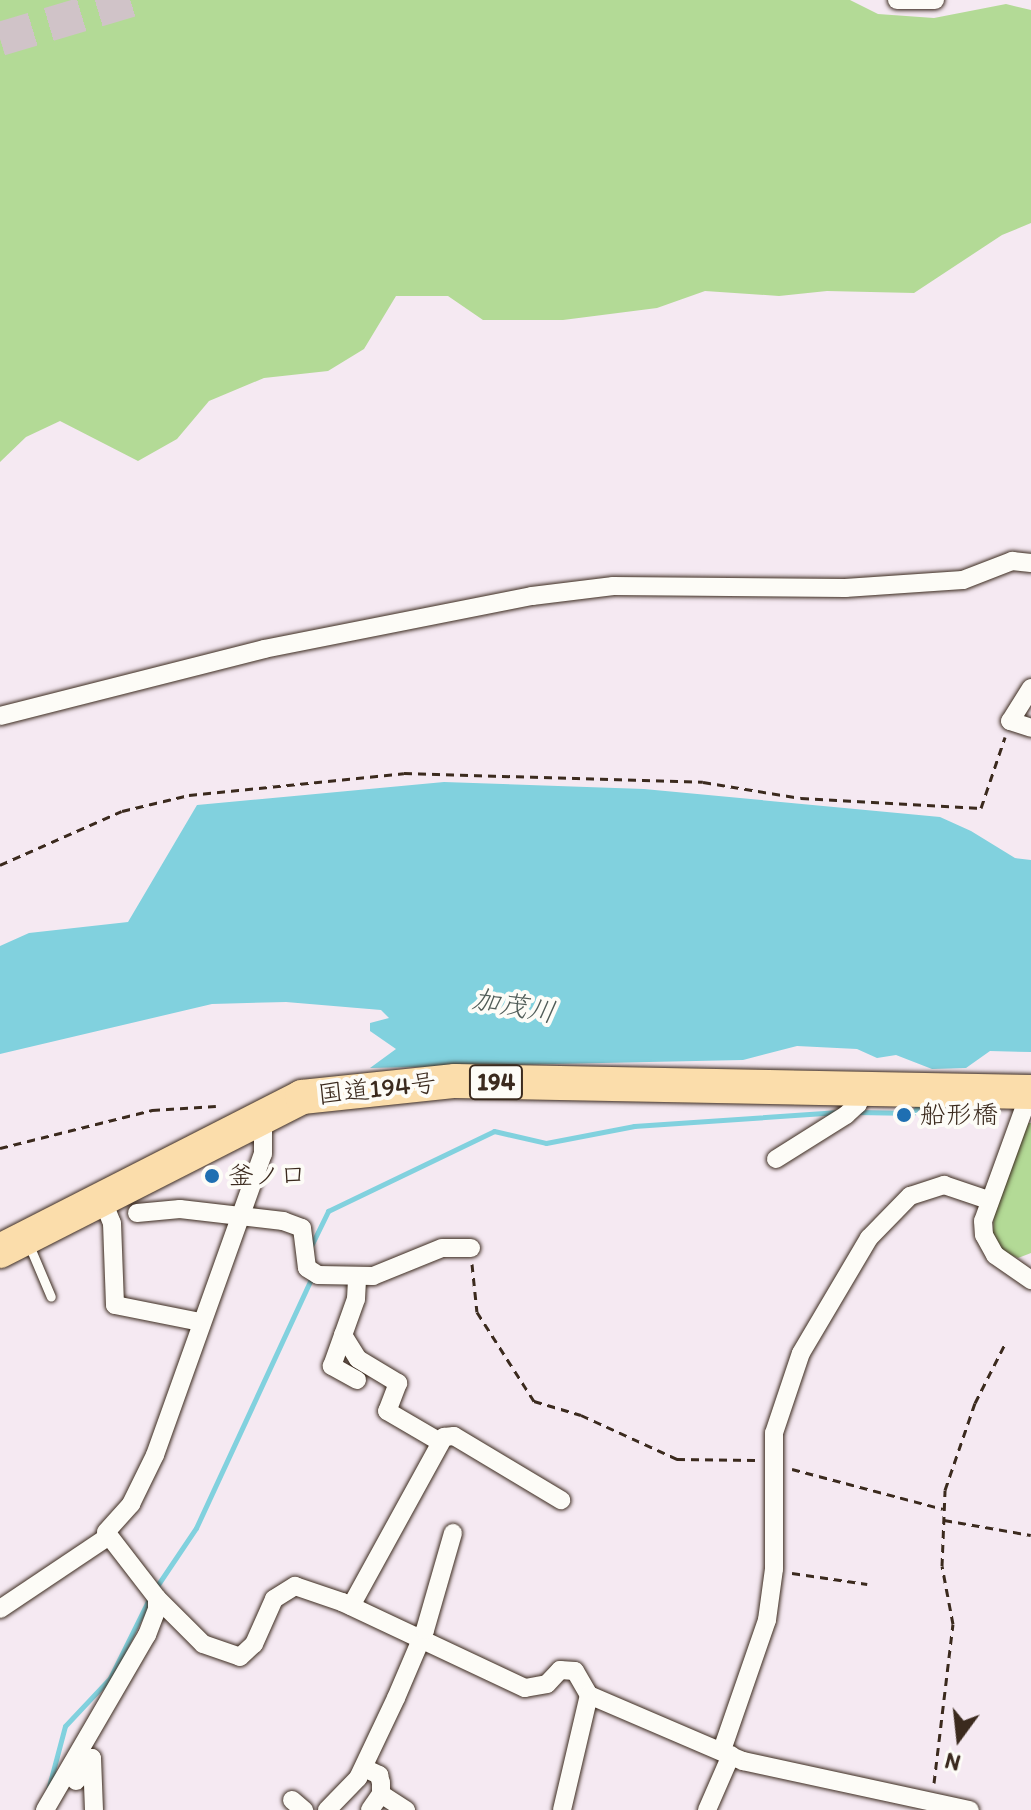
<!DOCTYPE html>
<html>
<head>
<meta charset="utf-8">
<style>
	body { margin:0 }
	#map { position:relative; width:1031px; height:1810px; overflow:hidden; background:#f5e9f2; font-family:Itim,"Klee One",sans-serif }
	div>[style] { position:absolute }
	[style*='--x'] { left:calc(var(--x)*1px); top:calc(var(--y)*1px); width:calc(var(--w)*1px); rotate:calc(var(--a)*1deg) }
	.green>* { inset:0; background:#b3da96 }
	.water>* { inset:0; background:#81d1de }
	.stream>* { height:5px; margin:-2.5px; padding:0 2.5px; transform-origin:2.5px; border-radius:2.5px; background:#81d1de }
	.highway-tunnel>* { height:34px; margin-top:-17px; transform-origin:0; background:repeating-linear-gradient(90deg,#d0c3c8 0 34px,transparent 0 51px) }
	.path>* { height:3px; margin-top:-1.5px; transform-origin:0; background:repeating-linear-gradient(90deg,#3b2a1e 0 8px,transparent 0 14px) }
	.roads { filter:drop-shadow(0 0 2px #3b2a1e) drop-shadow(0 0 2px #3b2a1e) }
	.lane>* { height:9px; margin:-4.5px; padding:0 4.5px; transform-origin:4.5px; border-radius:4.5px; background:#fdfcf7 }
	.street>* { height:18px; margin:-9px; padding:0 9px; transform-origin:9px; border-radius:9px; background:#fdfcf7 }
	.highway>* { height:34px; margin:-17px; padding:0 17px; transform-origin:17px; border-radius:17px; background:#fbddab }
	.dots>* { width:22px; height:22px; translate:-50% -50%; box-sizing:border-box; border:4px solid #fdfcf7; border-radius:50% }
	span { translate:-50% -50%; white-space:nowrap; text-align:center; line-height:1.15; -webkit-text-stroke:8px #fdfcf7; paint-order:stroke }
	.shield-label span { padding:2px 6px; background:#fdfcf7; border:2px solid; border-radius:6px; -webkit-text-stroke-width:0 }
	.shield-label { font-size:24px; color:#3b2a1e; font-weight:700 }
	.street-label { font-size:26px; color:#3b2a1e }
	.poi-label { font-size:26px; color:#3b2a1e }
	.left { translate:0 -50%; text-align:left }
	.water-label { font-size:28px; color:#505c58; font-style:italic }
	.north { position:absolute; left:919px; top:1698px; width:80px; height:80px; -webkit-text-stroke:6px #fdfcf7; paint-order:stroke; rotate:195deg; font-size:22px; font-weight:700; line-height:32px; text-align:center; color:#3b2a1e }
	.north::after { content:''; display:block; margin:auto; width:28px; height:36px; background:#3b2a1e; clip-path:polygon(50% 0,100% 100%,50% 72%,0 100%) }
</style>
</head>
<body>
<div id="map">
	<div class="green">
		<div style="clip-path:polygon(0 0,850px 0,878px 14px,934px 18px,1006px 4px,1031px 10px,1031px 223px,1002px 235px,914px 293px,827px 291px,779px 296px,705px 291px,657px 308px,563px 320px,483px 320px,448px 296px,396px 296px,364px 349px,328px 371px,264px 378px,209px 401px,177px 439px,138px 461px,60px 421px,26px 437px,0 462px)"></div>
		<div style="clip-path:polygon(1025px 1123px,1031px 1123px,1031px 1253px,1018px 1258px,1002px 1251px,993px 1233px,994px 1211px)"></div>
	</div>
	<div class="water">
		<div style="clip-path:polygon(444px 782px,644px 789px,940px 817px,971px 831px,1015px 858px,1031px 860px,1031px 1052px,990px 1051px,966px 1068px,932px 1069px,896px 1055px,877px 1058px,857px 1049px,797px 1046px,743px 1060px,370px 1068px,396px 1049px,370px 1031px,370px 1023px,389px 1018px,381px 1010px,286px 1002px,212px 1004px,0 1054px,0 946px,29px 933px,128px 922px,197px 805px)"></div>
	</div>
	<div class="stream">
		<div style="--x:857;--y:1112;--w:56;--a:1"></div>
		<div style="--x:913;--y:1113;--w:14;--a:-54"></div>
		<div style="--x:312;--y:1244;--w:37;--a:-64"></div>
		<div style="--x:328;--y:1211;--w:184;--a:-25.7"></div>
		<div style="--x:494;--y:1131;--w:53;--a:13"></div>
		<div style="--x:546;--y:1143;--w:90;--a:-10.9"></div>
		<div style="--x:634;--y:1126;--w:205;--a:-3.9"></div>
		<div style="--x:155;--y:1589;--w:73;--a:-56.1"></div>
		<div style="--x:196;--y:1528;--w:277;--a:-65.2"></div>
		<div style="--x:48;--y:1790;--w:66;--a:-75.1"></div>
		<div style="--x:65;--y:1726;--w:66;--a:-46.8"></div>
		<div style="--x:110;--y:1678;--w:90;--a:-63.7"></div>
	</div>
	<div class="highway-tunnel">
		<div style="--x:0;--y:39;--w:137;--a:-16.6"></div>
	</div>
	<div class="path">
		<div style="--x:0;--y:865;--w:133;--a:-23.9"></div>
		<div style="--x:122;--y:811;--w:69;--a:-13.4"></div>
		<div style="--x:189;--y:795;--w:216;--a:-5.8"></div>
		<div style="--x:404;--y:773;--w:299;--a:1.7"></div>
		<div style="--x:703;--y:782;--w:99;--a:9.3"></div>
		<div style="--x:801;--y:798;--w:180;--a:3.2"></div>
		<div style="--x:981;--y:808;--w:75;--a:-71.3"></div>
		<div style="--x:0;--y:1148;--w:157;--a:-14"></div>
		<div style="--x:152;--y:1110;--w:64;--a:-3.6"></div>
		<div style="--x:472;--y:1264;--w:48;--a:84.1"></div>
		<div style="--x:477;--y:1312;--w:106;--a:57.4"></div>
		<div style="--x:534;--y:1401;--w:49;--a:16.6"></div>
		<div style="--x:581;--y:1415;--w:106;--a:24.6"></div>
		<div style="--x:677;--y:1459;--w:78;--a:0.7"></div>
		<div style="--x:792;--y:1469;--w:156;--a:14.8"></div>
		<div style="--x:944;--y:1520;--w:88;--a:9.8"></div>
		<div style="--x:792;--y:1573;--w:76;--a:8.3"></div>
		<div style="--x:934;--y:1783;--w:160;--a:-83.2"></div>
		<div style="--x:953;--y:1624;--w:59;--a:-100.7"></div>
		<div style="--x:942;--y:1566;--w:76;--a:-87.7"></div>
		<div style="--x:945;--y:1490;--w:92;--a:-71"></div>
		<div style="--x:975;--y:1403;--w:68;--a:-63.1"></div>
	</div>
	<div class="roads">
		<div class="lane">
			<div style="--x:29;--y:1245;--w:56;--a:67.1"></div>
		</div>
		<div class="street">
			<div style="--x:897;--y:0;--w:38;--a:0"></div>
			<div style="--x:1031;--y:688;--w:39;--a:122"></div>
			<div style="--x:1010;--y:721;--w:22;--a:18"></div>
			<div style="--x:0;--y:716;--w:272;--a:-14.2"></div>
			<div style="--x:264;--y:649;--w:273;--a:-11.2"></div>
			<div style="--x:532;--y:596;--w:82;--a:-7"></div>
			<div style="--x:613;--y:586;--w:232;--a:0.5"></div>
			<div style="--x:845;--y:588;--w:118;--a:-3.9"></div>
			<div style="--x:963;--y:580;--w:53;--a:-21.2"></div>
			<div style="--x:1012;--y:561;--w:19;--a:6"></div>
			<div style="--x:1030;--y:1092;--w:137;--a:110"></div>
			<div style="--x:983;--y:1221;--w:14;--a:86"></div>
			<div style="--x:984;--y:1235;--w:23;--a:61"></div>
			<div style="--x:995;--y:1255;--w:44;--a:34.8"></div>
			<div style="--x:776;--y:1159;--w:83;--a:-32.2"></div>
			<div style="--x:846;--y:1115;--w:16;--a:-43"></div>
			<div style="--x:858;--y:1104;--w:19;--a:-74"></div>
			<div style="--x:103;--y:1201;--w:24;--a:68"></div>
			<div style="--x:112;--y:1223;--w:82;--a:87.9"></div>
			<div style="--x:115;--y:1305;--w:87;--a:11.3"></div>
			<div style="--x:137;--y:1213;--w:43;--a:-5.3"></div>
			<div style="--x:180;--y:1209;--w:104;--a:6.6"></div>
			<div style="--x:283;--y:1221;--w:20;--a:20"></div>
			<div style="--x:302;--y:1228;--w:40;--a:82.9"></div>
			<div style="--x:307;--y:1268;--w:13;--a:32"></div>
			<div style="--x:318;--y:1275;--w:55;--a:1"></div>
			<div style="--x:373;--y:1276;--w:74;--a:-22.1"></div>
			<div style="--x:442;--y:1248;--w:29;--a:0"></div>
			<div style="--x:343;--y:1335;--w:28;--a:58"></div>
			<div style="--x:358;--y:1359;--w:47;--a:31"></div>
			<div style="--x:398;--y:1383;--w:30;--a:111"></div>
			<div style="--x:387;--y:1411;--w:61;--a:30.3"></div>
			<div style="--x:357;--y:1380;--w:29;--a:-151"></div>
			<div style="--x:332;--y:1366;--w:71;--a:-70.3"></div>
			<div style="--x:356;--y:1299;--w:21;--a:-87"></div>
			<div style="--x:157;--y:1598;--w:65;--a:45"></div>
			<div style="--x:203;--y:1644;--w:39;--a:19"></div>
			<div style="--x:240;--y:1657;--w:19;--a:-43"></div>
			<div style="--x:254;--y:1644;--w:49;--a:-66"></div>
			<div style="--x:274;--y:1599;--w:25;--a:-32"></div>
			<div style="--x:295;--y:1586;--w:50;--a:18.8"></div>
			<div style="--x:342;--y:1602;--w:202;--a:25.2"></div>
			<div style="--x:525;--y:1688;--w:22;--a:-10"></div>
			<div style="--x:547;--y:1684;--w:19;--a:-47"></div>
			<div style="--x:560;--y:1670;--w:15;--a:4"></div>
			<div style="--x:575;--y:1671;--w:28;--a:60"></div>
			<div style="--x:589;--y:1695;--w:168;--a:23.2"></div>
			<div style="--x:743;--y:1761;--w:232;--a:12.2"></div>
			<div style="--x:351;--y:1606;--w:193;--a:-61.2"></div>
			<div style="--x:444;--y:1437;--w:10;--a:-6"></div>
			<div style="--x:454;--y:1436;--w:125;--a:30.9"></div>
			<div style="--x:0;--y:1609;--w:128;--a:-33.8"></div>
			<div style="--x:722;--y:1750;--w:138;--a:-70.9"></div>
			<div style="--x:767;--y:1620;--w:51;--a:-82.2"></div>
			<div style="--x:774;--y:1569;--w:136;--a:-90"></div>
			<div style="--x:774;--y:1433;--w:84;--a:-71.4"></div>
			<div style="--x:801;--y:1353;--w:134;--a:-59.4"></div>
			<div style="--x:869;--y:1238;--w:59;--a:-45.7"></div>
			<div style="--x:910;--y:1196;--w:36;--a:-18"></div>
			<div style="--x:944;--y:1185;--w:46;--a:18.8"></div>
			<div style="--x:364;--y:1768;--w:17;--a:25"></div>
			<div style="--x:379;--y:1775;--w:8;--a:76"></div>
			<div style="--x:381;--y:1783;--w:11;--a:90"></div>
			<div style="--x:381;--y:1794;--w:19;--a:125"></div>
			<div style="--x:76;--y:1781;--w:28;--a:-55"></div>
			<div style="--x:92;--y:1758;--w:52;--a:87.8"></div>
			<div style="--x:381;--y:1794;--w:30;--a:33"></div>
			<div style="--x:292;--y:1800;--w:16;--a:40"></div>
			<div style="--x:45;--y:1810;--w:203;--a:-59.8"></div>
			<div style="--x:147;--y:1635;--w:28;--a:-69"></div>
			<div style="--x:157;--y:1609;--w:11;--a:-90"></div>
			<div style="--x:157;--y:1598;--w:83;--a:-127.7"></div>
			<div style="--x:106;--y:1532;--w:38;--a:-48"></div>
			<div style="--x:131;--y:1504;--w:55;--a:-63.9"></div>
			<div style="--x:155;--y:1455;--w:320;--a:-70.3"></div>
			<div style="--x:263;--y:1154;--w:40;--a:-90"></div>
			<div style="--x:327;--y:1810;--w:45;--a:-45.9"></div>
			<div style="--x:358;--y:1778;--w:89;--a:-64.6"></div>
			<div style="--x:396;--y:1698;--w:74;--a:-66.9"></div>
			<div style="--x:425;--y:1630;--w:101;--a:-73.9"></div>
			<div style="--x:562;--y:1810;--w:118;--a:-76.8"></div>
			<div style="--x:707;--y:1810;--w:60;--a:-66.4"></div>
		</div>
		<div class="highway">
			<div style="--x:0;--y:1251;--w:339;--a:-27"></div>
			<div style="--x:302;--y:1097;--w:154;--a:-6"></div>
			<div style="--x:455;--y:1081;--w:576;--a:1.09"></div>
		</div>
	</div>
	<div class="dots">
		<div style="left:904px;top:1115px;background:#1f6fb2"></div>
		<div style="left:212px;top:1176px;background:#1f6fb2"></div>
	</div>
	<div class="shield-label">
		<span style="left:496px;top:1082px">194</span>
	</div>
	<div class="street-label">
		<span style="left:377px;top:1089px;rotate:-6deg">国道194号</span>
	</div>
	<div class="poi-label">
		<span class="left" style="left:920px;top:1115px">船形橋</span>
		<span class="left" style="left:228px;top:1176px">釜ノ口</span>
	</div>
	<div class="water-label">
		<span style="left:514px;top:1005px;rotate:10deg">加茂川</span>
	</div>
	<div class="north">N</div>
</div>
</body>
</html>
